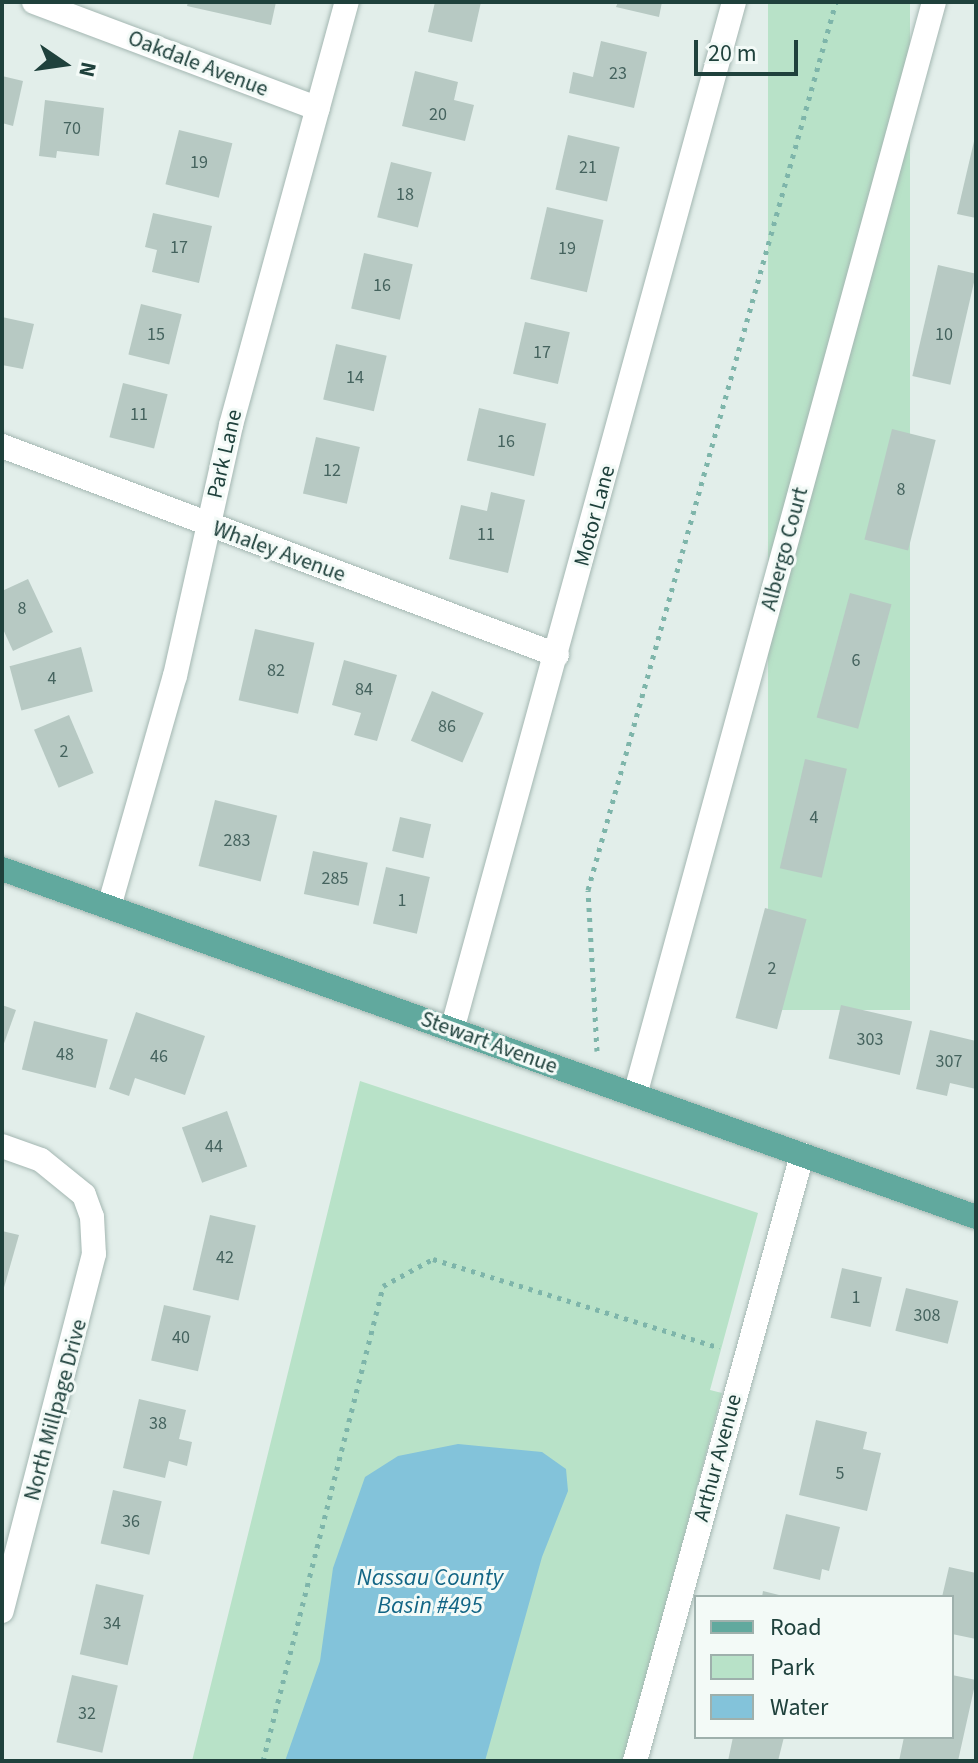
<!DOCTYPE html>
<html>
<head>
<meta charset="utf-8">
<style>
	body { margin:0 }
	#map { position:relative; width:978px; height:1763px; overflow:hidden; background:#e2eeea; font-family:"Source Sans 3",sans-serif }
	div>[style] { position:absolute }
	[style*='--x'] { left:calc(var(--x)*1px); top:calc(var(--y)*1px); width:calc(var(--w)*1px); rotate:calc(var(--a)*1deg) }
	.green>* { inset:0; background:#b8e2c8; transform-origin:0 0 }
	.water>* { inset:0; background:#83c3da }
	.building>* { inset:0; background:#b7c9c3; transform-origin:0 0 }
	.path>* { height:5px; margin-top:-2.5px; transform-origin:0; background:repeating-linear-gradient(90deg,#7eb5aa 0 4px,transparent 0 10px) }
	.roads { filter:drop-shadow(0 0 2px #a4b7b2) drop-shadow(0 0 2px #a4b7b2) }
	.minor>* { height:24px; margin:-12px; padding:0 12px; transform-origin:12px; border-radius:12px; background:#fff }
	.major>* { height:24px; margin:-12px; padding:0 12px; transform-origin:12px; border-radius:12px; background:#61a99e }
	span { translate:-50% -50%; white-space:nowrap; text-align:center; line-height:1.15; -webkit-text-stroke:6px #f3faf7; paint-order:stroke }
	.number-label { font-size:18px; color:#45635e }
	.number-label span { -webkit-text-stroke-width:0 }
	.street-label { font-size:22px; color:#1f413c }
	.water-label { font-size:24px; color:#126585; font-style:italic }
	.frame { position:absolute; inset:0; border:4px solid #1f413c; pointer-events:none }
	.legend { position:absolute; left:694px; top:1595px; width:260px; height:144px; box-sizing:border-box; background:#f3faf7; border:2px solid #9eb0ac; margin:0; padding:10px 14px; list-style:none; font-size:24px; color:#1f413c }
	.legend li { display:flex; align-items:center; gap:16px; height:40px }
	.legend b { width:40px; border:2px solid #9eb0ac }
	.north { position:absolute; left:24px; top:24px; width:80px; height:80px; -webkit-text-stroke:6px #f3faf7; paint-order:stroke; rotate:103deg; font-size:22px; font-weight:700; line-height:32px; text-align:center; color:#1f413c }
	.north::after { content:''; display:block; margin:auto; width:28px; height:36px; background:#1f413c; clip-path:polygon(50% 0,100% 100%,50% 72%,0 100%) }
	.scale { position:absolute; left:694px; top:40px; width:104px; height:36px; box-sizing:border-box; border:4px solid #1f413c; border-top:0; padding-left:10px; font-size:24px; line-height:28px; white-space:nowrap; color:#1f413c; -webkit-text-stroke:6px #f3faf7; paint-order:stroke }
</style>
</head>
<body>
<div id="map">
	<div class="green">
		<div style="left:768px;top:2px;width:142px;height:1008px"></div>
		<div style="clip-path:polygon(360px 1081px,758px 1213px,710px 1390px,722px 1393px,625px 1761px,192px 1761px)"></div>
	</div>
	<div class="water">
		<div style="clip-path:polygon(458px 1444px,542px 1452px,566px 1469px,568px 1491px,542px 1557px,485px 1761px,285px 1761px,320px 1661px,333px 1568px,365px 1477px,398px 1456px)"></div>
	</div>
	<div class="building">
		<div style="clip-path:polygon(188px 2px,276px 2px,271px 25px,187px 6px)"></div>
		<div style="clip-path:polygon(435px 2px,481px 2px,472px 42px,428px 32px)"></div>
		<div style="clip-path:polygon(618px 2px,662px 2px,659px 17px,616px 7px)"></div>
		<div style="clip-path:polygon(601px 41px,647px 52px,634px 108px,569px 93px,573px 72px,593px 77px)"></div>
		<div style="clip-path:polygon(415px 71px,458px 82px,454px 100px,474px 105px,465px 141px,402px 126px)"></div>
		<div style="clip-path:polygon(2px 76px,23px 81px,13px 126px,2px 123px)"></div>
		<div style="clip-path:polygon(45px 100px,104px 108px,99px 156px,57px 151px,56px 158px,39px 156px)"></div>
		<div style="left:179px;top:130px;width:55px;height:56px;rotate:14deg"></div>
		<div style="left:568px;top:135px;width:53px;height:56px;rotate:13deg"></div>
		<div style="clip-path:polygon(975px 137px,976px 138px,976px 218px,957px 214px)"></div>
		<div style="left:391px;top:162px;width:42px;height:57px;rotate:14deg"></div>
		<div style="left:547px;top:207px;width:58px;height:74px;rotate:13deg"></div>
		<div style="clip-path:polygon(153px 213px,212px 226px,199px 283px,152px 272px,157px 250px,145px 247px)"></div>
		<div style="left:364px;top:253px;width:50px;height:57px;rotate:13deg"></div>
		<div style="left:938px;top:265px;width:39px;height:114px;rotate:13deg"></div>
		<div style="left:141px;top:304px;width:42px;height:52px;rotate:14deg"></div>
		<div style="clip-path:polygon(2px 317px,34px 324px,23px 369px,2px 365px)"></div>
		<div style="left:525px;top:322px;width:46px;height:53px;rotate:13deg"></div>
		<div style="left:336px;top:344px;width:52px;height:57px;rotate:13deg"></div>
		<div style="left:123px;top:383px;width:46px;height:56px;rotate:14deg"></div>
		<div style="left:479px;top:408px;width:69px;height:54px;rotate:13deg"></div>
		<div style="left:892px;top:429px;width:45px;height:114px;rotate:14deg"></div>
		<div style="left:316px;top:437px;width:45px;height:58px;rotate:13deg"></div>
		<div style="clip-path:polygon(491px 492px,525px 500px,508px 573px,449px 559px,461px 505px,487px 511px)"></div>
		<div style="clip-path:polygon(28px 579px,53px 632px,13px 651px,2px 627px,2px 591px)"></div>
		<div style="left:850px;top:593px;width:43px;height:129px;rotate:15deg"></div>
		<div style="left:255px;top:629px;width:61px;height:73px;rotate:13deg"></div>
		<div style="left:81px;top:647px;width:46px;height:74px;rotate:75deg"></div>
		<div style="clip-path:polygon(344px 660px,397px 675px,377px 741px,354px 735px,361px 713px,332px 705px)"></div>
		<div style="left:432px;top:691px;width:56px;height:54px;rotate:23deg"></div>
		<div style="left:69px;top:715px;width:63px;height:38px;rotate:67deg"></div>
		<div style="left:805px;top:759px;width:43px;height:112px;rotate:13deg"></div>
		<div style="left:215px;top:800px;width:64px;height:68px;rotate:14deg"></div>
		<div style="left:400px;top:817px;width:32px;height:35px;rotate:13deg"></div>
		<div style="left:313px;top:851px;width:56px;height:44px;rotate:12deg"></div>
		<div style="left:386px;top:867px;width:45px;height:58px;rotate:13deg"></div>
		<div style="left:765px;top:908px;width:43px;height:114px;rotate:15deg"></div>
		<div style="clip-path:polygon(2px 1005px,16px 1010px,2px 1049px)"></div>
		<div style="left:841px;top:1005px;width:73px;height:55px;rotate:13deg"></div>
		<div style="clip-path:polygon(136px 1012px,205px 1036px,185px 1095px,135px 1078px,129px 1096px,109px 1089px)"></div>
		<div style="left:34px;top:1021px;width:76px;height:50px;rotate:14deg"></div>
		<div style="clip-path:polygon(930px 1030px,976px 1041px,976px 1089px,950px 1083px,947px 1096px,916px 1089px)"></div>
		<div style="left:227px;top:1111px;width:59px;height:48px;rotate:70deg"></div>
		<div style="left:210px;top:1215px;width:47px;height:77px;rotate:13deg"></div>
		<div style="clip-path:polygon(2px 1231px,19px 1235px,3px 1291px,2px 1291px)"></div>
		<div style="left:842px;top:1268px;width:41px;height:51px;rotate:13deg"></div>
		<div style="left:906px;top:1288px;width:54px;height:44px;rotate:14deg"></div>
		<div style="left:164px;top:1305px;width:48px;height:57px;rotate:13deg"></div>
		<div style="clip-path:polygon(139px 1399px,186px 1410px,179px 1439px,192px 1442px,187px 1466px,169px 1461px,165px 1478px,123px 1468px)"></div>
		<div style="clip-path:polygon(816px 1420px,867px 1432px,863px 1449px,881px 1453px,867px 1511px,799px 1495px)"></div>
		<div style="left:113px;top:1490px;width:50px;height:55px;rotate:13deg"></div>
		<div style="clip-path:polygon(786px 1514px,840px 1527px,829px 1571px,822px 1569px,820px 1580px,773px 1569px)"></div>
		<div style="clip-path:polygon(949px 1567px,976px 1573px,976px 1639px,952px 1634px,952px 1597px,942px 1597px)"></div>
		<div style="left:96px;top:1584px;width:49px;height:72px;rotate:13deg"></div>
		<div style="clip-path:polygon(763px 1591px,783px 1596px,782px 1597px,762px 1597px)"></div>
		<div style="left:72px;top:1675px;width:47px;height:69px;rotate:13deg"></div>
		<div style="clip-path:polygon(952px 1675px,976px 1680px,958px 1761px,899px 1761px,904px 1737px,952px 1737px)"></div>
		<div style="clip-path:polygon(733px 1737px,784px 1737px,778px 1761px,728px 1761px)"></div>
	</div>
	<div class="path">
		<div style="--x:597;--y:1051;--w:161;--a:-93.2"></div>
		<div style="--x:588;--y:890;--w:922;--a:-74.4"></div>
		<div style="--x:263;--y:1761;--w:490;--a:-75.8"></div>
		<div style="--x:383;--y:1286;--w:57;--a:-28.4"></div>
		<div style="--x:433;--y:1259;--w:300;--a:17.2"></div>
	</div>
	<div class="roads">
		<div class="minor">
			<div style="--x:34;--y:2;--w:303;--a:20.6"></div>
			<div style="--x:2;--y:446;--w:593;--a:20.64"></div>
			<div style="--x:109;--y:907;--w:240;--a:-74.1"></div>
			<div style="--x:175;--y:676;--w:257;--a:-77.4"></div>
			<div style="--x:231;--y:425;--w:439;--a:-74.7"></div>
			<div style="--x:452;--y:1030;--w:1066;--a:-74.66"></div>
			<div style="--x:635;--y:1095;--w:1133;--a:-74.7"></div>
			<div style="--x:2;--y:1146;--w:41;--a:19.7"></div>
			<div style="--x:41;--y:1160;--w:55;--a:39.1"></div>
			<div style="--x:84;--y:1195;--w:23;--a:70"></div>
			<div style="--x:92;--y:1217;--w:37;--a:87"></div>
			<div style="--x:94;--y:1254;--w:369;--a:104.5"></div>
			<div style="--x:635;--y:1761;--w:629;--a:-74.59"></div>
		</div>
		<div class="major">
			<div style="--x:2;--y:869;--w:1034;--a:19.66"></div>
		</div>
	</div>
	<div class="number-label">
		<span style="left:618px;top:74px">23</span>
		<span style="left:438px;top:115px">20</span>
		<span style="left:72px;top:129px">70</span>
		<span style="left:199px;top:163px">19</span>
		<span style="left:588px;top:168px">21</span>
		<span style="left:405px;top:195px">18</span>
		<span style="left:179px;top:248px">17</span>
		<span style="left:567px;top:249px">19</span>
		<span style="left:382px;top:286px">16</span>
		<span style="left:156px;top:335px">15</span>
		<span style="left:944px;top:335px">10</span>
		<span style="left:542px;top:353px">17</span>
		<span style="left:355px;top:378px">14</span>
		<span style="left:139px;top:415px">11</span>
		<span style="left:506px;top:442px">16</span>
		<span style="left:332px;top:471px">12</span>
		<span style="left:901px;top:490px">8</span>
		<span style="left:486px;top:535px">11</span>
		<span style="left:22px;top:609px">8</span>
		<span style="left:856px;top:661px">6</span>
		<span style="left:276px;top:671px">82</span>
		<span style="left:52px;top:679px">4</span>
		<span style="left:364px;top:690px">84</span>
		<span style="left:447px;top:727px">86</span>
		<span style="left:64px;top:752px">2</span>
		<span style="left:814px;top:818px">4</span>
		<span style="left:237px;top:841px">283</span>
		<span style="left:335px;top:879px">285</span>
		<span style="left:402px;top:901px">1</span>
		<span style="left:772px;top:969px">2</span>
		<span style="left:870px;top:1040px">303</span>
		<span style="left:65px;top:1055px">48</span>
		<span style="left:159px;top:1057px">46</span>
		<span style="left:949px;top:1062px">307</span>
		<span style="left:214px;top:1147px">44</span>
		<span style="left:225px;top:1258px">42</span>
		<span style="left:856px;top:1298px">1</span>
		<span style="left:927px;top:1316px">308</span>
		<span style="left:181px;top:1338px">40</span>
		<span style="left:158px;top:1424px">38</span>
		<span style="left:840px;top:1474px">5</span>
		<span style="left:131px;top:1522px">36</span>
		<span style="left:112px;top:1624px">34</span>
		<span style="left:87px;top:1714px">32</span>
	</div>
	<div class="street-label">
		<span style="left:198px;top:64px;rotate:21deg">Oakdale Avenue</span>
		<span style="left:225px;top:454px;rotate:-77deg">Park Lane</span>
		<span style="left:595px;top:516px;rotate:-75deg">Motor Lane</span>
		<span style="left:785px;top:549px;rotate:-75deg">Albergo Court</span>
		<span style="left:279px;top:552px;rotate:20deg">Whaley Avenue</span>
		<span style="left:489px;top:1043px;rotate:20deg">Stewart Avenue</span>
		<span style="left:56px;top:1410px;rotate:-75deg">North Millpage Drive</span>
		<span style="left:718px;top:1458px;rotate:-75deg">Arthur Avenue</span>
	</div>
	<div class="water-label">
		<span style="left:430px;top:1592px">Nassau County<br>Basin #495</span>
	</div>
	<div class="frame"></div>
	<ul class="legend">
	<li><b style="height:10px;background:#61a99e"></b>Road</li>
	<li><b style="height:22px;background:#b8e2c8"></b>Park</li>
	<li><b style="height:22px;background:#83c3da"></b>Water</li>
	</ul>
	<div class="north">N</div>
	<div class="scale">20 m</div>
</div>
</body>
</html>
